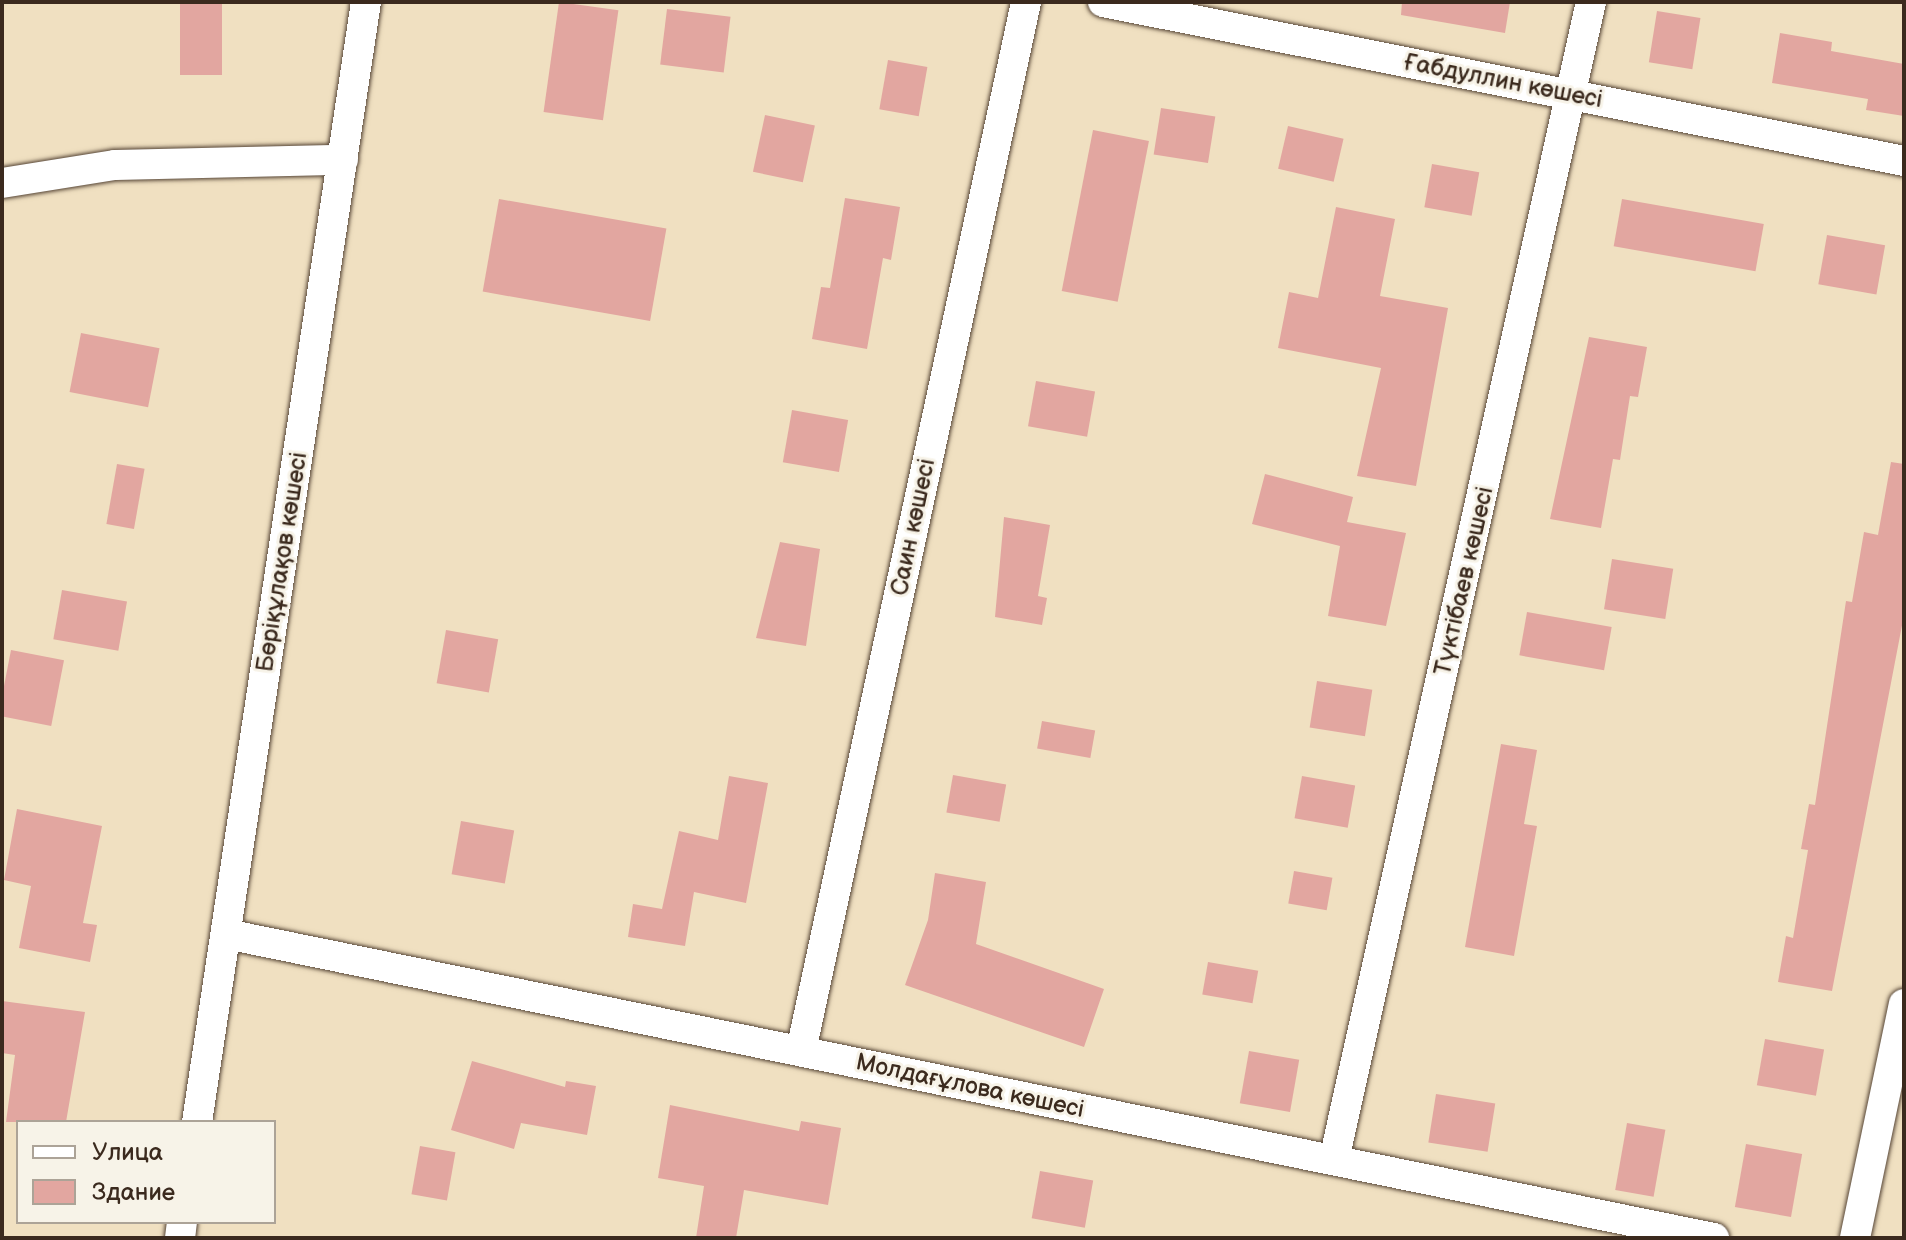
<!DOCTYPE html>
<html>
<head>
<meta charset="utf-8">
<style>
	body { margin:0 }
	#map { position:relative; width:1906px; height:1240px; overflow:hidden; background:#f0e0c1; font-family:"Balsamiq Sans",sans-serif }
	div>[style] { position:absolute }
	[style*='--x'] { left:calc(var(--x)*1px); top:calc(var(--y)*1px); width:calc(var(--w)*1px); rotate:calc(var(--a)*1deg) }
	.building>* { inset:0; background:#e2a6a0; transform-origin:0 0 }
	.roads { filter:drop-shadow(0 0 2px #564536) drop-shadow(0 0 2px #564536) }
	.minor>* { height:30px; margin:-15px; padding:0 15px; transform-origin:15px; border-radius:15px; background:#fff }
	span { translate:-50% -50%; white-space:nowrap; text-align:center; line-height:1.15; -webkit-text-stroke:6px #f7f3e8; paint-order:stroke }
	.street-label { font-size:24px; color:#3b2a1e }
	.frame { position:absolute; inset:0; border:4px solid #3b2a1e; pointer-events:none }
	.legend { position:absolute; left:16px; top:1120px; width:260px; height:104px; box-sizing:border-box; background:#f7f3e8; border:2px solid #aca397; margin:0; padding:10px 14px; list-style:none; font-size:24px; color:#3b2a1e }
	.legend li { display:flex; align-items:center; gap:16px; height:40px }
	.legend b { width:40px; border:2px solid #aca397 }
</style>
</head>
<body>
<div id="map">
	<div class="building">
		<div style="left:180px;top:2px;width:42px;height:73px"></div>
		<div style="left:559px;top:2px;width:60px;height:111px;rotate:8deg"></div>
		<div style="clip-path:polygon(1402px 2px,1510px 2px,1505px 33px,1401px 15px)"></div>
		<div style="left:667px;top:9px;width:64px;height:56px;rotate:7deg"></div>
		<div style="left:1657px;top:11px;width:44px;height:52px;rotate:9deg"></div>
		<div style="clip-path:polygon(1780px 33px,1832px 42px,1831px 51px,1904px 64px,1904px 116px,1866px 110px,1868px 99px,1772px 83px)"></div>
		<div style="left:888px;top:60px;width:40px;height:50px;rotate:10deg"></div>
		<div style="left:1161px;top:108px;width:55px;height:47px;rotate:9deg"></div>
		<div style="left:765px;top:115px;width:51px;height:58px;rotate:12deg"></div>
		<div style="left:1288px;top:126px;width:57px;height:44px;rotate:13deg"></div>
		<div style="left:1093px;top:130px;width:57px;height:164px;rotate:11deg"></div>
		<div style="left:1432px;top:164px;width:48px;height:44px;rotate:10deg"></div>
		<div style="clip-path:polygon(845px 198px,900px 207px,891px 260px,883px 258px,867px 349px,812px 339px,821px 287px,830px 288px)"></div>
		<div style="left:499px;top:199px;width:170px;height:94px;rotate:10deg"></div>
		<div style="left:1622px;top:199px;width:144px;height:48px;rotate:10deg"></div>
		<div style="clip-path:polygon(1336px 207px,1395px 219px,1380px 296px,1448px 308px,1416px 486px,1357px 476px,1381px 368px,1278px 348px,1289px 292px,1318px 298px)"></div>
		<div style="left:1827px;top:235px;width:59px;height:50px;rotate:10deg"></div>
		<div style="left:81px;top:333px;width:80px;height:60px;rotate:11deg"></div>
		<div style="clip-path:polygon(1589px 337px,1647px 347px,1638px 397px,1630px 396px,1620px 460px,1613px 459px,1601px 528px,1550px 519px)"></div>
		<div style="left:1036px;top:381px;width:60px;height:46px;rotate:10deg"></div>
		<div style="left:792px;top:410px;width:57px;height:53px;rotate:10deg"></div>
		<div style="clip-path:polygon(1891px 462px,1904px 464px,1904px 615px,1832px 991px,1778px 982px,1786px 936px,1793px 938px,1808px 850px,1801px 849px,1809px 804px,1815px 805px,1846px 601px,1852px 602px,1864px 532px,1878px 535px)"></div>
		<div style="left:117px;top:464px;width:28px;height:61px;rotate:10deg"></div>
		<div style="clip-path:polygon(1265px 474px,1353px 497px,1347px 522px,1406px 533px,1386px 626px,1328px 616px,1340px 546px,1252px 524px)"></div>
		<div style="clip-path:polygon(1004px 517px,1050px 525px,1038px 596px,1047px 598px,1042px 625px,995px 617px)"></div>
		<div style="clip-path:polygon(780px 542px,820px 549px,806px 646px,756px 638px)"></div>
		<div style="left:1612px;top:559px;width:62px;height:51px;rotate:9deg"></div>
		<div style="left:62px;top:590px;width:66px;height:50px;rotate:10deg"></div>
		<div style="left:1527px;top:612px;width:86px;height:44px;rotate:10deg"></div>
		<div style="left:446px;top:630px;width:53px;height:54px;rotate:10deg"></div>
		<div style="left:11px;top:650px;width:54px;height:67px;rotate:11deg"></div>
		<div style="left:1317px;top:681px;width:56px;height:47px;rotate:9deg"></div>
		<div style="left:1042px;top:721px;width:54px;height:28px;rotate:10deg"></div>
		<div style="clip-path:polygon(1501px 744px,1537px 750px,1524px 824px,1537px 826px,1514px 956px,1465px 947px)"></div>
		<div style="left:953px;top:775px;width:54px;height:38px;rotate:10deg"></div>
		<div style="clip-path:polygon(729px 776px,768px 783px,746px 903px,694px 892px,685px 946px,628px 937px,633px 904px,662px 909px,679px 831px,718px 840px)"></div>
		<div style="left:1302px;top:776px;width:54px;height:43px;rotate:10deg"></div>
		<div style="clip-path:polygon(17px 809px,102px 826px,83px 923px,97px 925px,90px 962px,19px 948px,31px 886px,4px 880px)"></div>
		<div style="left:461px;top:821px;width:54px;height:54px;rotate:10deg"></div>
		<div style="left:1294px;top:871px;width:39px;height:33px;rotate:10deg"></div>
		<div style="clip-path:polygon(935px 873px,986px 882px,976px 944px,1104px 989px,1084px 1047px,905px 985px,928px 920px)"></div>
		<div style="left:1208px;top:962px;width:51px;height:33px;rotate:10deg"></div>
		<div style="clip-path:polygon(2px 1001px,85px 1012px,66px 1122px,6px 1122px,15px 1055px,2px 1053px)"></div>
		<div style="left:1765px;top:1039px;width:60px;height:47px;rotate:10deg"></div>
		<div style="left:1249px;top:1051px;width:51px;height:53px;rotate:10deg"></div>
		<div style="clip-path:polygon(472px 1061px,565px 1087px,566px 1081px,596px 1086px,587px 1135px,521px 1123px,514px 1149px,451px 1130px)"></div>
		<div style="left:1436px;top:1094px;width:60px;height:49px;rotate:9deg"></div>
		<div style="clip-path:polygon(670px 1105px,799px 1131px,801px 1121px,841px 1128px,828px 1205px,744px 1190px,736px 1238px,696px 1238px,704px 1186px,658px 1178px)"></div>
		<div style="left:1627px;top:1123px;width:39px;height:68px;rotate:10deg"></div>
		<div style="left:1746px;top:1144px;width:57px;height:64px;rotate:10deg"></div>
		<div style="left:420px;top:1146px;width:36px;height:49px;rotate:10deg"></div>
		<div style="left:1040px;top:1171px;width:54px;height:48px;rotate:10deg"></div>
	</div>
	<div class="roads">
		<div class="minor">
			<div style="--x:1103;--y:2;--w:817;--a:11.23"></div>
			<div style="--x:2;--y:183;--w:114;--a:-9.1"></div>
			<div style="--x:115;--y:165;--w:228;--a:-1.3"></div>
			<div style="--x:226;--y:934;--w:1519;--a:11.55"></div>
			<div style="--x:801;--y:1051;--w:1073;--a:-77.89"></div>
			<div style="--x:197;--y:1122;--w:1133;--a:-81.42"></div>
			<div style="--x:1334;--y:1160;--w:1186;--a:-77.49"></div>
			<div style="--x:180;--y:1238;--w:16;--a:-83"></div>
			<div style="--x:1855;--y:1238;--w:239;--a:-78.2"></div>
		</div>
	</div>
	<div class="street-label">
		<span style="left:1503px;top:81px;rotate:11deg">Ғабдуллин көшесі</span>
		<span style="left:913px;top:527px;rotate:-78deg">Саин көшесі</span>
		<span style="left:282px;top:562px;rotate:-81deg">Бөріқұлақов көшесі</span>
		<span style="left:1464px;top:581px;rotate:-77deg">Түктібаев көшесі</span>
		<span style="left:970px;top:1086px;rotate:12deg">Молдағұлова көшесі</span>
	</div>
	<div class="frame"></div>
	<ul class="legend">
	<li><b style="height:10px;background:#fff"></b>Улица</li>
	<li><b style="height:22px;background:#e2a6a0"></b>Здание</li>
	</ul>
</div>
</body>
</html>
